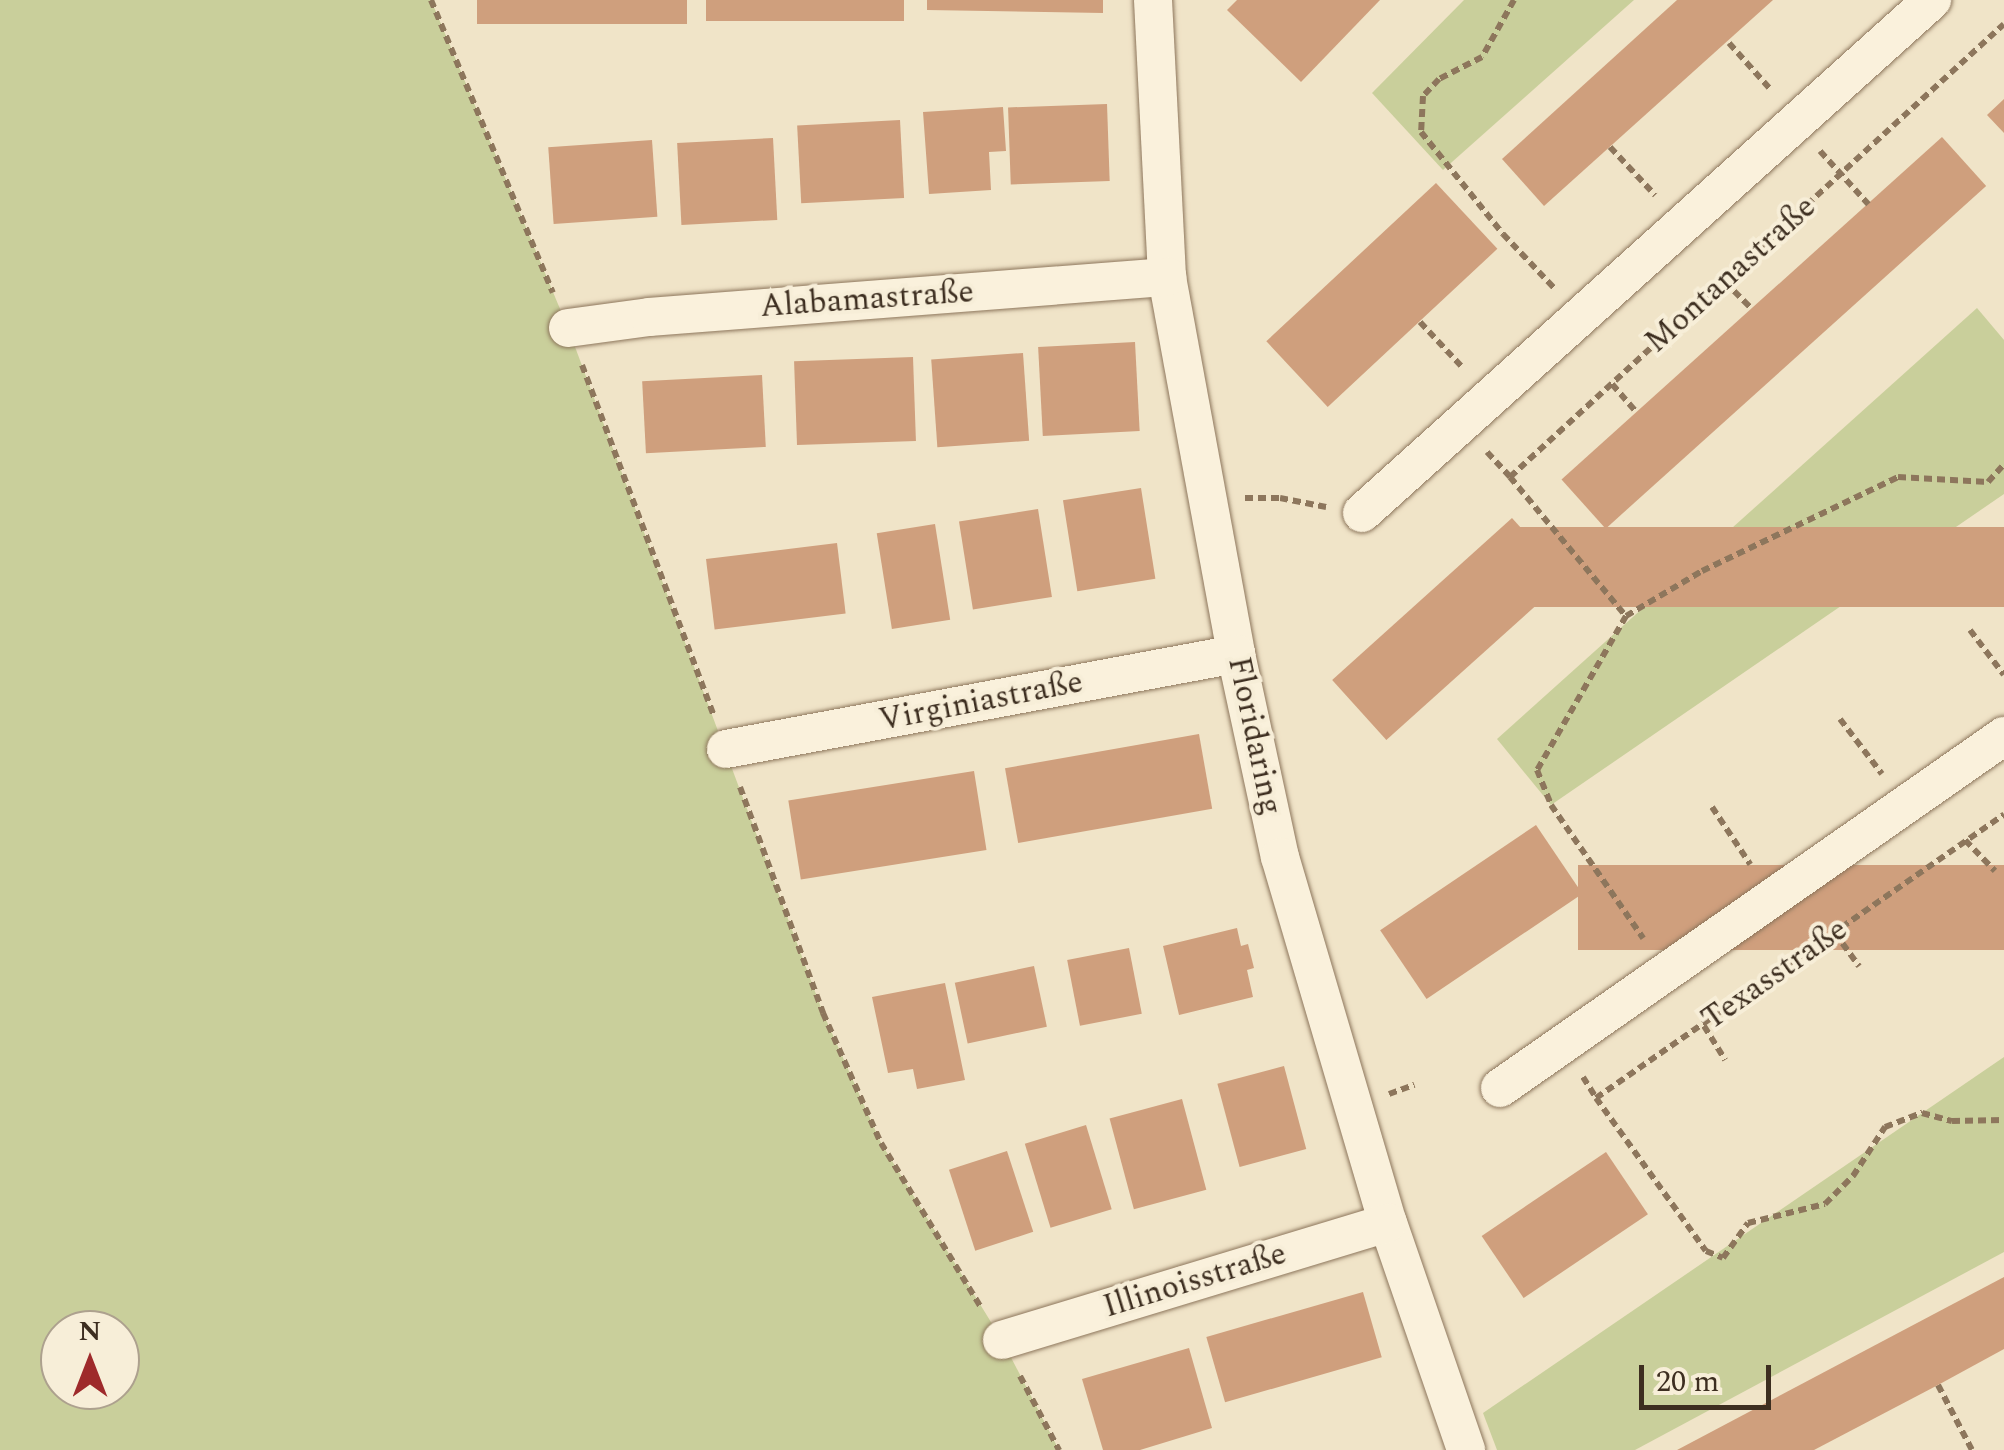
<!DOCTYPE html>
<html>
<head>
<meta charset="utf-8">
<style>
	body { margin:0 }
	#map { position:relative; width:2004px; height:1450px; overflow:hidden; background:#f0e4c8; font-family:Spectral,serif }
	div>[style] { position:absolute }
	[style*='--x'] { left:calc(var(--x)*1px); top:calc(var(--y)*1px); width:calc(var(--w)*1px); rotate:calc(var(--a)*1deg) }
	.green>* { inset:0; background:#c9cf9b }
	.building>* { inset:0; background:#cf9f7d; transform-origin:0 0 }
	.path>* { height:6px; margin-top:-3px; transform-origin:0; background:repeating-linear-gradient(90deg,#8d765c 0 8px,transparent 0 13px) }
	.roads { filter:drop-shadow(0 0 2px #8d765c) drop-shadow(0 0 2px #8d765c) }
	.minor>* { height:38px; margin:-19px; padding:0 19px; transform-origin:19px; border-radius:19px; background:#faf1dc }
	span { translate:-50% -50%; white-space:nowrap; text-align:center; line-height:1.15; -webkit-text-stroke:8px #f7eed8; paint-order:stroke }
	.street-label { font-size:32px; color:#3d2e20 }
	.north { position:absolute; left:40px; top:1310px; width:100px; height:100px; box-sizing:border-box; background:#f7eed8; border:2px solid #ada18e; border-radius:50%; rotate:0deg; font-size:28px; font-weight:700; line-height:40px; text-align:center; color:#3d2e20 }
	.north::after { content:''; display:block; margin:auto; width:35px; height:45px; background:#9e2a2b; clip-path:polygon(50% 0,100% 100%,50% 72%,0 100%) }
	.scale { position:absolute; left:1639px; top:1365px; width:132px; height:45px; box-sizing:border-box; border:5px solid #3d2e20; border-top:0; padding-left:12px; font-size:30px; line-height:35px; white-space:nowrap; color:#3d2e20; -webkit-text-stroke:8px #f7eed8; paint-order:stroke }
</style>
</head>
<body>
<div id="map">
	<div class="green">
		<div style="clip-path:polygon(evenodd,0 0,431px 0,568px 328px,823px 1013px,881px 1143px,1002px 1340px,1059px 1450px,0 1450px,0 0,60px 1330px,120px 1330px,120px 1390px,60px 1390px,60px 1330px)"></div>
		<div style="clip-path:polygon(1464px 0,1634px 0,1443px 170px,1372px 93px)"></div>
		<div style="clip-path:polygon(1977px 308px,2004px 340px,2004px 494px,1551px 805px,1497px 739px)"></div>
		<div style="clip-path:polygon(2004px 1057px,2004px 1252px,1635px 1450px,1497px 1450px,1483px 1413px)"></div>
	</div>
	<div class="building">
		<div style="left:477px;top:0;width:210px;height:24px"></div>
		<div style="left:706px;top:0;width:198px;height:21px"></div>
		<div style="clip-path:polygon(927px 0,1103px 0,1103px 13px,927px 10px)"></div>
		<div style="clip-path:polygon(1237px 0,1380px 0,1301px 82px,1227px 10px)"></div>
		<div style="clip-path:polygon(1677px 0,1773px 0,1544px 206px,1502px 159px)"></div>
		<div style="clip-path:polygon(2004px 99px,2004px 133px,1987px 115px)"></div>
		<div style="left:1107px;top:104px;width:77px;height:99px;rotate:88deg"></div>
		<div style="clip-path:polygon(1003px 107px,1006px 151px,989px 152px,991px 190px,929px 194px,923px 112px)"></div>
		<div style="left:900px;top:120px;width:78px;height:103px;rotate:87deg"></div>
		<div style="left:1942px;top:137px;width:66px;height:512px;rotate:48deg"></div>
		<div style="left:773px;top:138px;width:82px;height:96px;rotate:87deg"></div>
		<div style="left:652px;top:140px;width:77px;height:104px;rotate:86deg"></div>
		<div style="left:1436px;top:183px;width:90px;height:232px;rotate:47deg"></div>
		<div style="left:1135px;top:342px;width:89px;height:97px;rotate:87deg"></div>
		<div style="left:1023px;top:353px;width:88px;height:92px;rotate:86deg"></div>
		<div style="left:913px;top:357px;width:84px;height:119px;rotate:88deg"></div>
		<div style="left:762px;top:375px;width:72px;height:120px;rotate:87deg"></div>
		<div style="left:1141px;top:488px;width:92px;height:79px;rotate:81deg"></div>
		<div style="left:1038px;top:509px;width:89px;height:80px;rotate:81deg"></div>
		<div style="left:1512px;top:518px;width:81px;height:242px;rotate:48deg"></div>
		<div style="left:935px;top:524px;width:97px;height:59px;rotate:81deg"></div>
		<div style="left:2004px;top:527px;width:80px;height:498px;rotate:90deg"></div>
		<div style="left:837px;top:543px;width:71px;height:132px;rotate:83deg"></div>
		<div style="left:1199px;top:734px;width:76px;height:197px;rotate:80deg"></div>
		<div style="left:974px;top:771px;width:80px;height:188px;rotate:81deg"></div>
		<div style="left:1536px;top:825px;width:83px;height:188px;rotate:56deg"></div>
		<div style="left:2004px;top:865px;width:85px;height:426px;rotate:90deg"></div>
		<div style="clip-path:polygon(1237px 928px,1241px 946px,1248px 944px,1254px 968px,1247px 970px,1253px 997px,1179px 1015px,1163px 946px)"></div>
		<div style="left:1129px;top:948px;width:67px;height:63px;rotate:79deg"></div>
		<div style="left:1034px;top:966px;width:62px;height:81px;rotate:78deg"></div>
		<div style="clip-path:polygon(945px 983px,965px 1080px,917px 1089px,913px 1069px,888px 1073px,872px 997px)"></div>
		<div style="left:1284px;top:1066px;width:86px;height:69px;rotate:75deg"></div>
		<div style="left:1182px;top:1099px;width:94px;height:75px;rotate:75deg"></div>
		<div style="left:1086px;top:1125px;width:88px;height:64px;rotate:73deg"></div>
		<div style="left:1007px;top:1151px;width:85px;height:61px;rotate:72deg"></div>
		<div style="left:1606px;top:1152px;width:75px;height:150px;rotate:56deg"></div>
		<div style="clip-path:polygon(2004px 1277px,2004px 1349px,1938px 1385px,1814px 1450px,1677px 1450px)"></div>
		<div style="left:1363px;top:1292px;width:68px;height:163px;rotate:74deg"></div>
		<div style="clip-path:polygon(1189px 1348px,1212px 1428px,1140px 1450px,1103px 1450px,1082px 1379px)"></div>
	</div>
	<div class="path">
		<div style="--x:431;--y:0;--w:317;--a:67.4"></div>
		<div style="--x:1514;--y:0;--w:65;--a:119.3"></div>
		<div style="--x:1482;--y:57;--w:48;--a:152.9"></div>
		<div style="--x:1439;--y:79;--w:23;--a:133"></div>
		<div style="--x:1423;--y:96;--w:36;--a:93"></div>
		<div style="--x:1421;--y:132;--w:131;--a:51.2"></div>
		<div style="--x:1503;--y:234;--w:74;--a:46.6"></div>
		<div style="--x:1729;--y:43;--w:64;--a:48.1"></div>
		<div style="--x:1610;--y:147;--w:66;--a:46.8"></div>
		<div style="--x:1820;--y:151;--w:72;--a:47.8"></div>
		<div style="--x:1725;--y:282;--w:38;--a:45"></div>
		<div style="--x:1420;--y:322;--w:63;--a:46.9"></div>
		<div style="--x:582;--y:365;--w:373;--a:69.4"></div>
		<div style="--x:1612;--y:384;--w:38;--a:49"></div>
		<div style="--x:1487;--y:452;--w:34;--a:47"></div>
		<div style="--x:1510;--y:477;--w:670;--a:-42.52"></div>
		<div style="--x:1510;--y:477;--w:181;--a:50.2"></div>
		<div style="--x:1626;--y:616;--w:178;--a:120"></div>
		<div style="--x:1537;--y:770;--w:38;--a:68"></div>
		<div style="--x:1551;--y:805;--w:162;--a:55.3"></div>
		<div style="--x:1245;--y:498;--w:35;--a:0"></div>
		<div style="--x:1280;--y:498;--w:47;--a:11.1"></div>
		<div style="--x:1626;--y:616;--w:88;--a:-30.6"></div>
		<div style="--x:1702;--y:571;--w:217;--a:-25.6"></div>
		<div style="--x:1898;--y:477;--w:90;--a:3.2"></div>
		<div style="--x:1988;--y:482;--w:24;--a:-48"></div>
		<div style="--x:1970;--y:630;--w:56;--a:52.9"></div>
		<div style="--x:1840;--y:719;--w:69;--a:52.6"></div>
		<div style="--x:740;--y:787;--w:241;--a:69.8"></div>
		<div style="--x:823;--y:1013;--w:142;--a:66"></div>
		<div style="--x:881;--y:1143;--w:194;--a:58.7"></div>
		<div style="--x:1712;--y:807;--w:69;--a:56.3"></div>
		<div style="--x:1965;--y:840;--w:43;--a:45.9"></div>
		<div style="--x:1835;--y:933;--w:41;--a:54"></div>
		<div style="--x:1704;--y:1026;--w:40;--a:58"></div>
		<div style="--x:1583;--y:1077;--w:25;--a:58"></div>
		<div style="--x:1596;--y:1098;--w:497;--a:-34.8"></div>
		<div style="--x:1389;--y:1094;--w:27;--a:-20"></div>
		<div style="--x:1596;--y:1098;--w:188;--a:54.3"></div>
		<div style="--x:1706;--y:1251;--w:18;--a:22"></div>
		<div style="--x:1723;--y:1258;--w:43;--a:-54.5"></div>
		<div style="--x:1748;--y:1223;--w:79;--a:-13.9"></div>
		<div style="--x:1825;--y:1204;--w:40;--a:-45"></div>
		<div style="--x:1853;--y:1176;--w:59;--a:-56.9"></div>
		<div style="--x:1885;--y:1127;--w:40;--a:-21"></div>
		<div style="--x:1922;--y:1113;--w:31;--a:15"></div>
		<div style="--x:1952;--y:1121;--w:52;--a:-1.1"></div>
		<div style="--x:1020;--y:1376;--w:84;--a:62.2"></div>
		<div style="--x:1938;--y:1385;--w:73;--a:62.4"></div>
	</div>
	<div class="roads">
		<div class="minor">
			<div style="--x:1153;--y:0;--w:277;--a:87.1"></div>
			<div style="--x:1167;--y:277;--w:383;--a:79.6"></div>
			<div style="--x:1236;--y:654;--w:208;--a:77.8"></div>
			<div style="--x:1280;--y:857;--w:382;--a:73.6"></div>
			<div style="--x:1388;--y:1223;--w:240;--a:71"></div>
			<div style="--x:568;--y:328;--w:82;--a:-7.7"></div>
			<div style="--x:649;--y:317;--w:520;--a:-4.42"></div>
			<div style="--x:1362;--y:513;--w:767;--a:-41.99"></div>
			<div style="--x:726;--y:749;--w:519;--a:-10.55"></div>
			<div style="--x:1500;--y:1088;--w:615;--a:-34.93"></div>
			<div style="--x:1002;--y:1340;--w:403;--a:-16.9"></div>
		</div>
	</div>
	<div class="street-label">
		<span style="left:1731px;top:275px;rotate:-42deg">Montanastraße</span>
		<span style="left:867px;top:300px;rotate:-4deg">Alabamastraße</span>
		<span style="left:981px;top:702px;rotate:-11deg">Virginiastraße</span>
		<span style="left:1254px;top:736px;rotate:78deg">Floridaring</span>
		<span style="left:1775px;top:975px;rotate:-35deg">Texasstraße</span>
		<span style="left:1195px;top:1281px;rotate:-17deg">Illinoisstraße</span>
	</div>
	<div class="north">N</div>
	<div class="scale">20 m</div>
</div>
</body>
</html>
